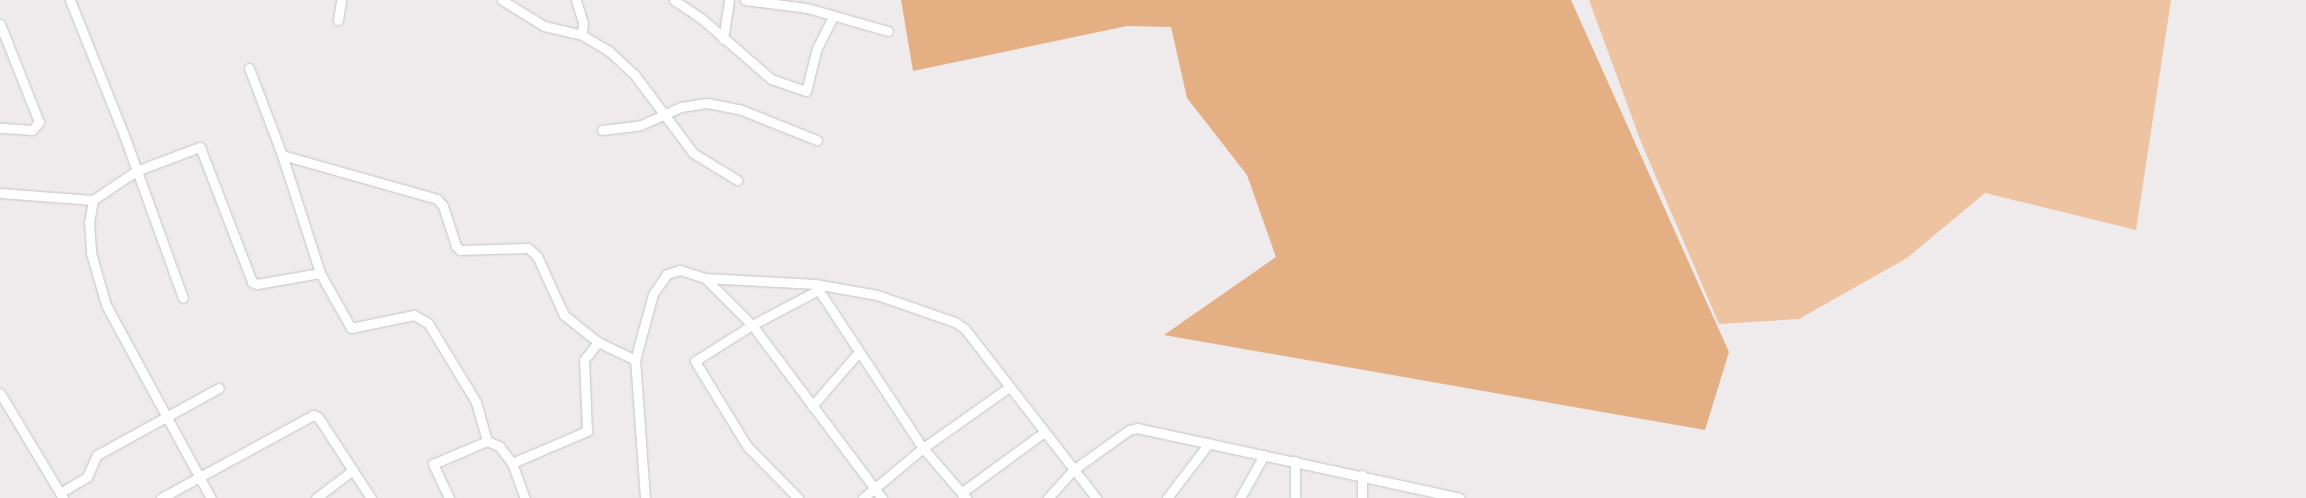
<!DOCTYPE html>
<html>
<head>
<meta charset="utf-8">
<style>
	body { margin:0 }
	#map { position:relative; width:2306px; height:498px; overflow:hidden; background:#efebec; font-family:"PT Serif",serif }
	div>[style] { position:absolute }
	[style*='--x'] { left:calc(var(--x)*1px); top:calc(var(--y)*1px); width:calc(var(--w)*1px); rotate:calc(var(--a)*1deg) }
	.green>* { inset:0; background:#edc3a2 }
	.forest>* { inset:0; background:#e5af84 }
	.roads { filter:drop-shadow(0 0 1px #c7c3c4) drop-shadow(0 0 1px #c7c3c4) }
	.minor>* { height:9px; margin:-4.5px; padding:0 4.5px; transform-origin:4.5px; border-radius:4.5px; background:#fff }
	span { translate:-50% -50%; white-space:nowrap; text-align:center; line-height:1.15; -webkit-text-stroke:4px #efebec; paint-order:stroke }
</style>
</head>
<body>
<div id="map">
	<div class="green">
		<div style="clip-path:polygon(1589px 0,2171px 0,2136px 230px,1985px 193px,1907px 258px,1799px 319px,1719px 324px,1641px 142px)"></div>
	</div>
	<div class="forest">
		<div style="clip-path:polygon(901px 0,1571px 0,1729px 352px,1705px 430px,1164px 335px,1276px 257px,1247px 175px,1187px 98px,1171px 27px,1127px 26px,913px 71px)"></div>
	</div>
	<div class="roads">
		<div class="minor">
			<div style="--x:70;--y:0;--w:145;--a:68.2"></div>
			<div style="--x:124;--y:135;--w:173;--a:70.1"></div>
			<div style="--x:502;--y:0;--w:49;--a:31.8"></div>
			<div style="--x:544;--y:26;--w:39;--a:13"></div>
			<div style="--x:582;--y:35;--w:31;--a:31"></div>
			<div style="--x:609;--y:51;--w:34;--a:43"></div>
			<div style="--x:634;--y:74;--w:99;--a:53.2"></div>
			<div style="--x:693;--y:153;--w:52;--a:31.5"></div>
			<div style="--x:576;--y:0;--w:24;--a:73"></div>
			<div style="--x:583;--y:23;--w:12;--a:95"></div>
			<div style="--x:674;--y:0;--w:34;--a:34"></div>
			<div style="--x:702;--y:19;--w:91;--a:41"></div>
			<div style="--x:771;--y:79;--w:37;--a:19"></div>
			<div style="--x:806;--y:91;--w:44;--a:-75.7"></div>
			<div style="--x:817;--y:48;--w:36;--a:-63"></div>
			<div style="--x:745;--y:0;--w:63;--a:7.4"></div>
			<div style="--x:807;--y:8;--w:84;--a:15.9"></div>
			<div style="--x:338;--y:20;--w:20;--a:-81"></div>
			<div style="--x:0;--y:24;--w:105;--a:68.3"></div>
			<div style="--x:39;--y:122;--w:11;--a:131"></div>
			<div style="--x:32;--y:130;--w:32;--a:-176"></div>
			<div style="--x:723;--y:39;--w:39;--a:-81"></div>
			<div style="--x:249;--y:68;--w:93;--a:69.2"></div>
			<div style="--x:282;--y:155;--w:124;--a:72.1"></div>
			<div style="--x:320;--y:273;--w:63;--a:60.6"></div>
			<div style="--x:351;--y:328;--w:64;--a:-11.7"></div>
			<div style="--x:414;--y:315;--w:16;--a:30"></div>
			<div style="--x:428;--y:323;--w:92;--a:58.7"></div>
			<div style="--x:476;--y:402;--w:41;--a:74.2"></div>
			<div style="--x:602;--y:130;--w:39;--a:-7"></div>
			<div style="--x:641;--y:125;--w:44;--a:-24.2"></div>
			<div style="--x:681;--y:107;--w:26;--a:-9"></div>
			<div style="--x:707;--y:103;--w:33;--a:11"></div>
			<div style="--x:739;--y:109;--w:84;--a:21.7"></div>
			<div style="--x:282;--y:155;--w:161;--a:15.8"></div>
			<div style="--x:437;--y:199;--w:9;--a:49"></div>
			<div style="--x:443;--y:206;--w:42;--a:72"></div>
			<div style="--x:456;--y:246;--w:6;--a:45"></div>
			<div style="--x:460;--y:250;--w:68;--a:-1.7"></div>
			<div style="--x:528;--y:248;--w:12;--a:42"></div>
			<div style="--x:537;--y:256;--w:65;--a:65.4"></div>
			<div style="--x:564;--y:315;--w:43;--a:38.5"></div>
			<div style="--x:598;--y:342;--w:41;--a:25.9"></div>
			<div style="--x:0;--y:193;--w:93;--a:4.3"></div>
			<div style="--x:93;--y:200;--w:52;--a:-34"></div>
			<div style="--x:136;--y:171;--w:68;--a:-20.6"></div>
			<div style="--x:200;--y:147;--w:145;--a:68.9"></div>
			<div style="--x:252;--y:282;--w:5;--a:22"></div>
			<div style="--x:257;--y:284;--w:64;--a:-9.9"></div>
			<div style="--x:93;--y:200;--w:22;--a:100"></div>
			<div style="--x:89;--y:222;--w:31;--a:86"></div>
			<div style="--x:91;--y:253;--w:54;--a:73.9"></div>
			<div style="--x:106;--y:305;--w:220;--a:61.5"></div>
			<div style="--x:705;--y:278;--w:66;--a:45"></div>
			<div style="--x:752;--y:325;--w:216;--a:53.1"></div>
			<div style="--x:816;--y:286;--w:194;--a:56.6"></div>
			<div style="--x:923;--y:448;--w:66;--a:49.3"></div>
			<div style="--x:0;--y:393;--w:122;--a:59"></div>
			<div style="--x:812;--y:406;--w:70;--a:-49"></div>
			<div style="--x:512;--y:463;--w:82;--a:-23.1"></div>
			<div style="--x:587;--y:431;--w:71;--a:-92.4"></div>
			<div style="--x:584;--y:360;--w:23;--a:-52"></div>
			<div style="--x:1362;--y:475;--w:23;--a:90"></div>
			<div style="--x:60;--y:493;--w:31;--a:-31"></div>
			<div style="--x:87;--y:477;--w:24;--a:-66"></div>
			<div style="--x:97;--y:455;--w:139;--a:-28.8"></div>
			<div style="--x:961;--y:493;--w:103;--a:-36.3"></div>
			<div style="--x:161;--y:498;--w:173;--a:-28.6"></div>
			<div style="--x:313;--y:415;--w:5;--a:22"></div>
			<div style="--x:318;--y:417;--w:97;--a:56.8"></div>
			<div style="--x:316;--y:498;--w:46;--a:-37.1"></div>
			<div style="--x:449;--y:498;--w:38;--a:-115"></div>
			<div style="--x:433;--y:464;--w:59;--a:-23.1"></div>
			<div style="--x:487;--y:441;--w:13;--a:23"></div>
			<div style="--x:499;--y:446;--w:21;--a:53"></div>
			<div style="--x:512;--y:463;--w:37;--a:70"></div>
			<div style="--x:645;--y:498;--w:138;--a:-94.1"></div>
			<div style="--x:635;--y:360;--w:68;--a:-74.7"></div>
			<div style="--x:653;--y:294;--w:24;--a:-55"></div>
			<div style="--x:667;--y:274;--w:14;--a:-17"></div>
			<div style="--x:680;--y:270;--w:26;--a:18"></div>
			<div style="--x:705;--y:278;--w:110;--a:3.1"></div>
			<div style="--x:815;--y:284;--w:63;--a:10.1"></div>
			<div style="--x:877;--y:295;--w:83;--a:19.1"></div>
			<div style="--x:955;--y:322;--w:12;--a:35"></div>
			<div style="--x:965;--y:329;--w:214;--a:52.2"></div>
			<div style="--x:798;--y:498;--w:73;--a:-134.4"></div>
			<div style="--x:747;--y:446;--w:100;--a:-121.5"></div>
			<div style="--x:695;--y:361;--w:67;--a:-32.3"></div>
			<div style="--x:752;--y:325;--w:75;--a:-27.9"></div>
			<div style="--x:863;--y:498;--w:78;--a:-39.8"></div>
			<div style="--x:923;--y:448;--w:105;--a:-35.3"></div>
			<div style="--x:1048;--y:498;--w:38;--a:-48"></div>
			<div style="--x:1073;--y:470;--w:69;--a:-35.5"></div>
			<div style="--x:1129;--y:430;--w:8;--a:-14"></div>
			<div style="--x:1137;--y:428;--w:330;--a:12.2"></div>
			<div style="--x:1167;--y:498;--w:69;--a:-52.6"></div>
			<div style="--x:1240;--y:498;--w:49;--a:-60.8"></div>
			<div style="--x:1295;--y:498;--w:37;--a:-90"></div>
		</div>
	</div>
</div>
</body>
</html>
